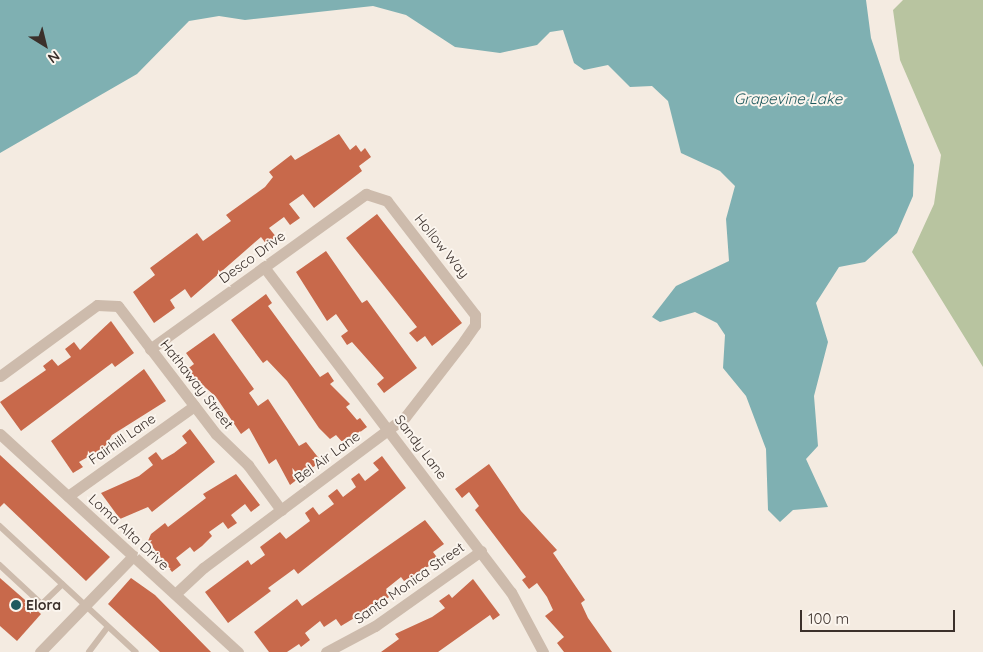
<!DOCTYPE html>
<html>
<head>
<meta charset="utf-8">
<style>
	body { margin:0 }
	#map { position:relative; width:983px; height:652px; overflow:hidden; background:#f4ebe1; font-family:Quicksand,sans-serif }
	div>[style] { position:absolute }
	[style*='--x'] { left:calc(var(--x)*1px); top:calc(var(--y)*1px); width:calc(var(--w)*1px); rotate:calc(var(--a)*1deg) }
	.green>* { inset:0; background:#b8c4a0 }
	.water>* { inset:0; background:#7fb0b2 }
	.building>* { inset:0; background:#c8694b }
	.service>* { height:5.5px; margin:-2.75px; padding:0 2.75px; transform-origin:2.75px; border-radius:2.75px; background:#cdbbac }
	.minor>* { height:11px; margin:-5.5px; padding:0 5.5px; transform-origin:5.5px; border-radius:5.5px; background:#cdbbac }
	.dots>* { width:14px; height:14px; translate:-50% -50%; box-sizing:border-box; border:2px solid #fbf5ee; border-radius:50% }
	span { translate:-50% -50%; white-space:nowrap; text-align:center; line-height:1.15; -webkit-text-stroke:4px #fbf5ee; paint-order:stroke }
	.street-label { font-size:14px; color:#3b302b }
	.poi-label { font-size:14px; color:#3b302b; font-weight:700 }
	.left { translate:0 -50%; text-align:left }
	.water-label { font-size:15px; color:#1f5a5e; font-style:italic }
	.north { position:absolute; left:20px; top:20px; width:50px; height:50px; -webkit-text-stroke:4px #fbf5ee; paint-order:stroke; rotate:144deg; font-size:14px; font-weight:700; line-height:20px; text-align:center; color:#3b302b }
	.north::after { content:''; display:block; margin:auto; width:18px; height:22px; background:#3b302b; clip-path:polygon(50% 0,100% 100%,50% 72%,0 100%) }
	.scale { position:absolute; left:800px; top:610px; width:155px; height:22px; box-sizing:border-box; border:2px solid #3b302b; border-top:0; padding-left:6px; font-size:15px; line-height:18px; white-space:nowrap; color:#3b302b; -webkit-text-stroke:4px #fbf5ee; paint-order:stroke }
</style>
</head>
<body>
<div id="map">
	<div class="green">
		<div style="clip-path:polygon(903px 0,983px 0,983px 367px,912px 252px,934px 204px,941px 155px,900px 60px,893px 10px)"></div>
	</div>
	<div class="water">
		<div style="clip-path:polygon(0 0,866px 0,871px 38px,914px 165px,913px 196px,897px 233px,865px 262px,839px 267px,816px 303px,828px 342px,814px 396px,818px 446px,806px 459px,828px 507px,793px 510px,780px 522px,768px 510px,766px 449px,746px 396px,723px 368px,725px 335px,717px 323px,695px 312px,660px 322px,652px 317px,676px 286px,729px 261px,726px 219px,735px 186px,720px 171px,681px 153px,668px 101px,652px 86px,630px 87px,608px 65px,584px 70px,574px 63px,563px 30px,550px 32px,537px 45px,500px 53px,455px 47px,406px 15px,373px 6px,245px 20px,219px 16px,189px 21px,137px 74px,0 153px)"></div>
	</div>
	<div class="building">
		<div style="clip-path:polygon(339px 134px,350px 150px,356px 145px,361px 152px,365px 148px,371px 157px,359px 166px,362px 171px,314px 208px,303px 194px,289px 204px,300px 218px,290px 225px,284px 217px,269px 228px,277px 238px,267px 245px,261px 237px,191px 298px,185px 289px,170px 300px,175px 308px,154px 323px,133px 292px,155px 275px,150px 268px,197px 233px,203px 241px,231px 221px,226px 215px,265px 187px,273px 177px,269px 172px,291px 155px,295px 160px)"></div>
		<div style="clip-path:polygon(377px 214px,462px 323px,432px 346px,425px 336px,417px 342px,409px 333px,417px 327px,346px 238px)"></div>
		<div style="clip-path:polygon(326px 251px,362px 303px,367px 300px,417px 368px,384px 393px,377px 384px,384px 378px,352px 342px,347px 345px,341px 336px,348px 331px,336px 314px,327px 321px,296px 272px)"></div>
		<div style="clip-path:polygon(266px 294px,272px 303px,268px 306px,320px 377px,328px 372px,334px 381px,330px 384px,350px 404px,346px 407px,357px 420px,360px 418px,367px 427px,344px 444px,336px 435px,330px 439px,319px 428px,287px 381px,267px 360px,263px 363px,231px 320px)"></div>
		<div style="clip-path:polygon(111px 321px,134px 353px,115px 367px,112px 363px,21px 431px,0 402px,46px 370px,43px 366px,52px 359px,58px 366px,71px 357px,65px 349px,74px 342px,80px 350px)"></div>
		<div style="clip-path:polygon(214px 333px,254px 389px,249px 393px,258px 406px,268px 399px,299px 446px,306px 442px,321px 461px,290px 485px,276px 459px,269px 464px,249px 428px,241px 434px,216px 397px,186px 370px,194px 364px,186px 353px)"></div>
		<div style="clip-path:polygon(144px 369px,166px 401px,112px 435px,105px 447px,79px 462px,83px 467px,73px 473px,51px 441px)"></div>
		<div style="clip-path:polygon(190px 429px,215px 462px,152px 512px,148px 507px,120px 519px,101px 493px,139px 476px,153px 465px,148px 458px,156px 452px,162px 460px,174px 453px,187px 443px,182px 436px)"></div>
		<div style="clip-path:polygon(0 455px,110px 557px,86px 581px,4px 503px,0 507px)"></div>
		<div style="clip-path:polygon(382px 456px,406px 488px,298px 574px,294px 569px,268px 588px,271px 591px,228px 623px,205px 592px,248px 560px,251px 565px,265px 555px,260px 547px,280px 532px,286px 539px,310px 521px,305px 513px,313px 507px,319px 515px,334px 504px,328px 496px,337px 489px,343px 497px,356px 487px,351px 479px,359px 473px,365px 481px,379px 470px,373px 463px)"></div>
		<div style="clip-path:polygon(489px 464px,521px 511px,557px 550px,553px 553px,585px 600px,581px 603px,588px 618px,612px 652px,564px 652px,557px 643px,564px 637px,545px 616px,553px 610px,547px 597px,537px 583px,529px 589px,522px 580px,526px 577px,475px 510px,479px 506px,469px 492px,462px 498px,455px 489px)"></div>
		<div style="clip-path:polygon(236px 474px,260px 505px,251px 512px,245px 504px,231px 515px,237px 523px,228px 529px,223px 522px,209px 532px,212px 536px,202px 546px,194px 552px,190px 547px,176px 558px,181px 565px,172px 572px,148px 541px,151px 534px,165px 523px,168px 527px,206px 498px,203px 494px)"></div>
		<div style="clip-path:polygon(425px 520px,444px 544px,433px 552px,439px 560px,404px 581px,401px 577px,386px 589px,391px 596px,341px 626px,336px 619px,324px 627px,320px 621px,305px 633px,310px 640px,301px 647px,299px 644px,287px 652px,269px 652px,254px 632px,297px 599px,302px 606px)"></div>
		<div style="clip-path:polygon(0 578px,41px 614px,17px 641px,0 626px)"></div>
		<div style="clip-path:polygon(131px 578px,155px 595px,211px 652px,160px 652px,146px 639px,108px 604px)"></div>
		<div style="clip-path:polygon(473px 579px,500px 615px,493px 620px,490px 615px,438px 652px,381px 652px,399px 639px,395px 634px,432px 617px,445px 608px,439px 601px,449px 594px,452px 598px)"></div>
	</div>
	<div class="service">
		<div style="--x:0;--y:526;--w:185;--a:42.8"></div>
		<div style="--x:0;--y:565;--w:57;--a:42.9"></div>
		<div style="--x:42;--y:604;--w:28;--a:-44"></div>
		<div style="--x:89;--y:652;--w:31;--a:-53"></div>
	</div>
	<div class="minor">
		<div style="--x:264;--y:267;--w:408;--a:52.8"></div>
		<div style="--x:511;--y:592;--w:68;--a:61.9"></div>
		<div style="--x:150;--y:349;--w:266;--a:-35.7"></div>
		<div style="--x:366;--y:194;--w:22;--a:18"></div>
		<div style="--x:387;--y:201;--w:144;--a:52.3"></div>
		<div style="--x:475;--y:315;--w:10;--a:90"></div>
		<div style="--x:475;--y:325;--w:19;--a:125"></div>
		<div style="--x:464;--y:341;--w:96;--a:127.8"></div>
		<div style="--x:405;--y:417;--w:252;--a:143.2"></div>
		<div style="--x:203;--y:568;--w:38;--a:137"></div>
		<div style="--x:0;--y:376;--w:120;--a:-36.2"></div>
		<div style="--x:97;--y:305;--w:21;--a:3"></div>
		<div style="--x:118;--y:306;--w:161;--a:52.6"></div>
		<div style="--x:216;--y:434;--w:45;--a:44.1"></div>
		<div style="--x:248;--y:465;--w:56;--a:53.7"></div>
		<div style="--x:0;--y:434;--w:323;--a:42.5"></div>
		<div style="--x:68;--y:496;--w:155;--a:-35.5"></div>
		<div style="--x:40;--y:652;--w:134;--a:-45.9"></div>
		<div style="--x:326;--y:652;--w:55;--a:-28"></div>
		<div style="--x:375;--y:626;--w:130;--a:-35.3"></div>
	</div>
	<div class="dots">
		<div style="left:16px;top:605px;background:#1f5a5e"></div>
	</div>
	<div class="street-label">
		<span style="left:442px;top:246px;rotate:51deg">Hollow Way</span>
		<span style="left:252px;top:257px;rotate:-36deg">Desco Drive</span>
		<span style="left:197px;top:384px;rotate:52deg">Hathaway Street</span>
		<span style="left:122px;top:439px;rotate:-35deg">Fairhill Lane</span>
		<span style="left:421px;top:447px;rotate:53deg">Sandy Lane</span>
		<span style="left:327px;top:457px;rotate:-36deg">Bel Air Lane</span>
		<span style="left:129px;top:532px;rotate:43deg">Loma Alta Drive</span>
		<span style="left:409px;top:583px;rotate:-35deg">Santa Monica Street</span>
	</div>
	<div class="poi-label">
		<span class="left" style="left:26px;top:605px">Elora</span>
	</div>
	<div class="water-label">
		<span style="left:788px;top:99px">Grapevine Lake</span>
	</div>
	<div class="north">N</div>
	<div class="scale">100 m</div>
</div>
</body>
</html>
